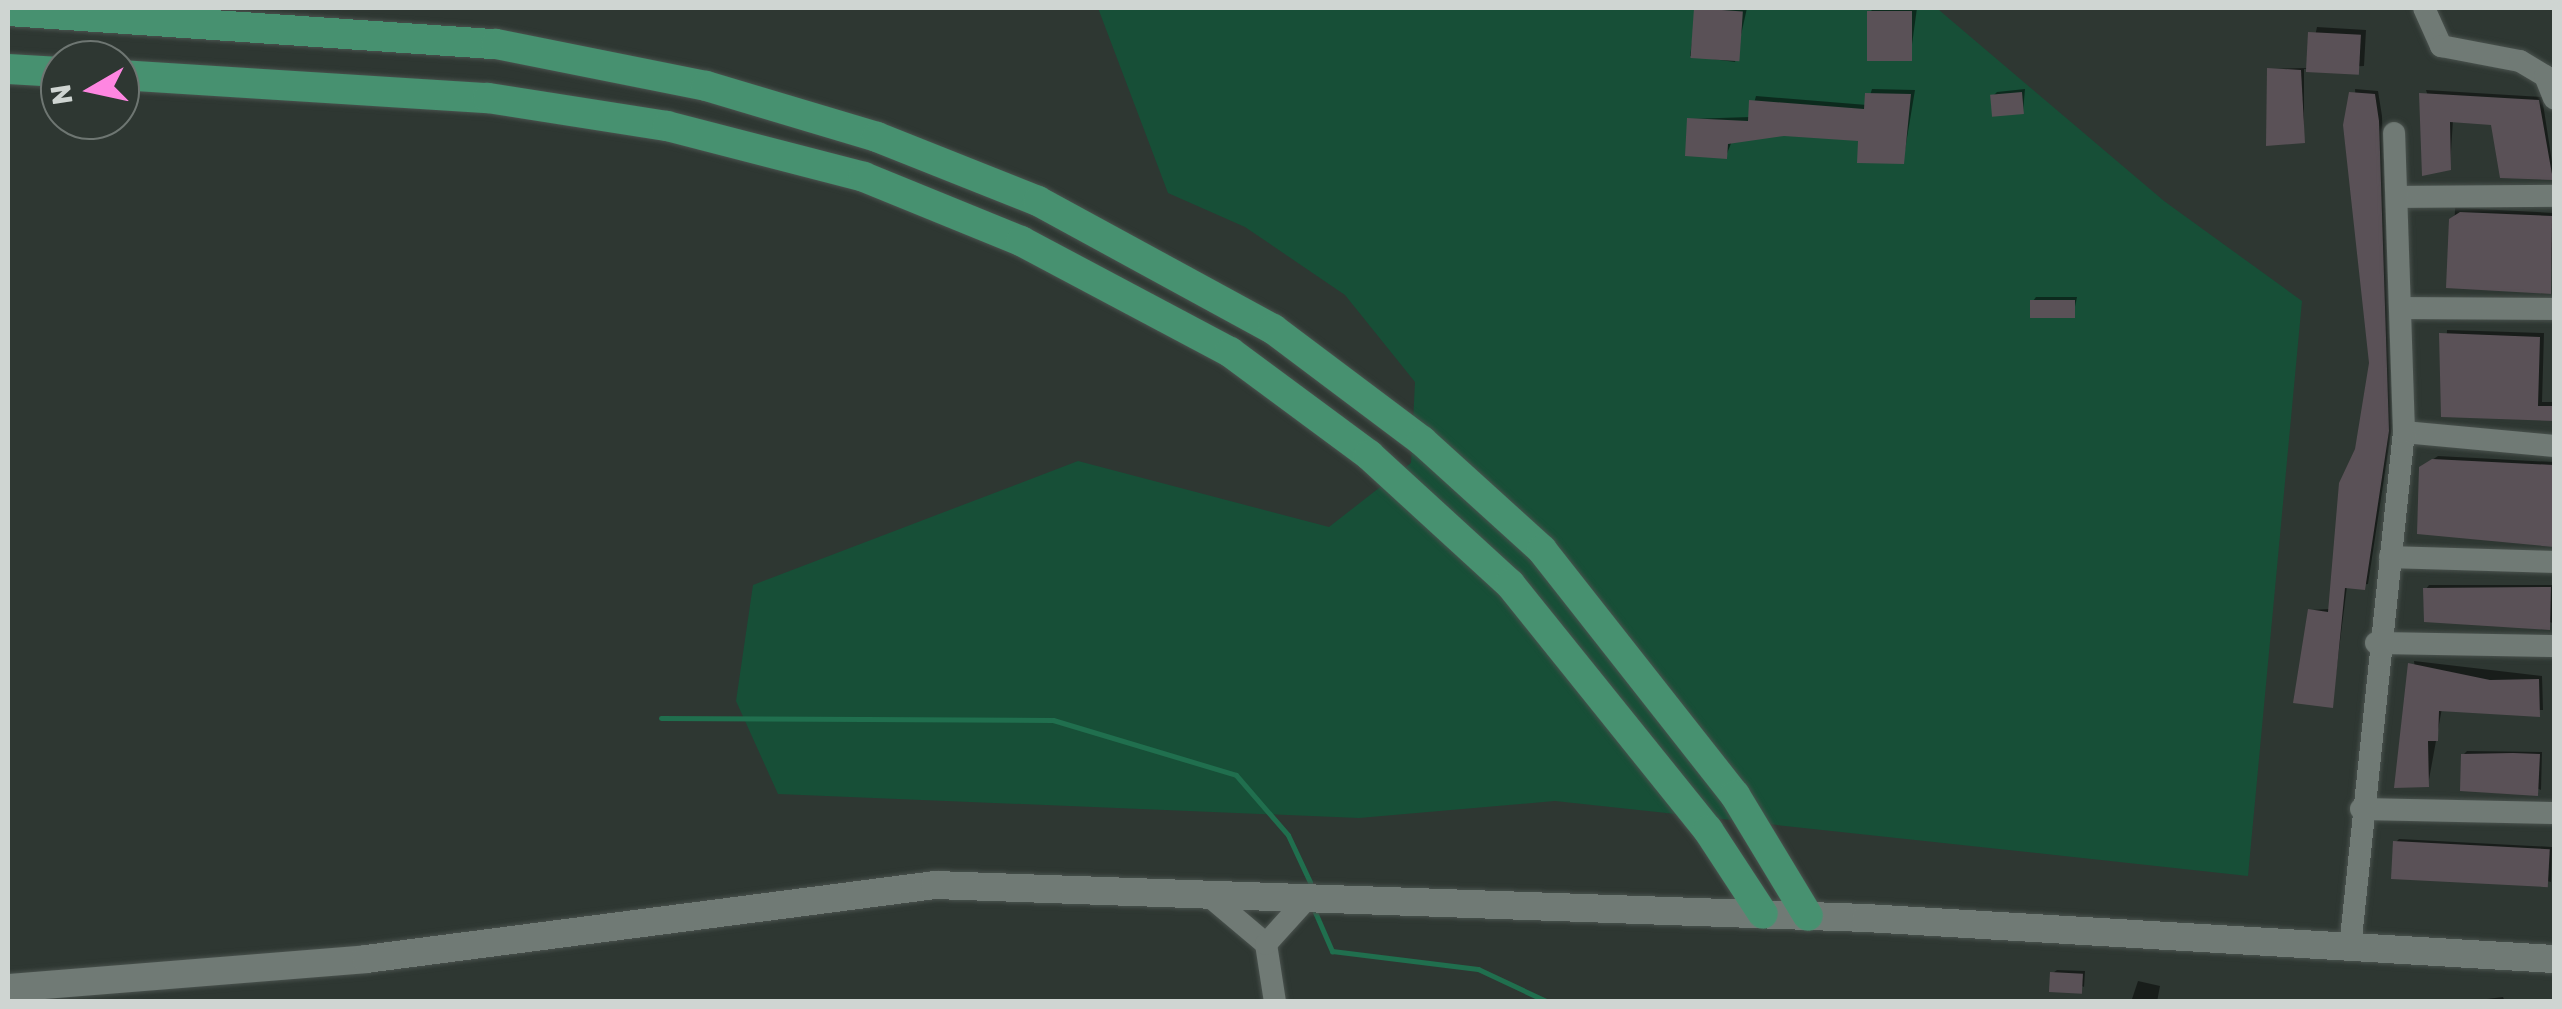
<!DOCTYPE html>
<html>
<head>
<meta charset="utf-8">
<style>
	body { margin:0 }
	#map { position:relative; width:2562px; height:1009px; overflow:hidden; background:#2e3732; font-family:Rubik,sans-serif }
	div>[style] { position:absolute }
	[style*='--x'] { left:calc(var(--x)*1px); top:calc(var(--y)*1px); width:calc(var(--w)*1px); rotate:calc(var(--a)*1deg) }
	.green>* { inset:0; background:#174f37 }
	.shadow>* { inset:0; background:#0007; transform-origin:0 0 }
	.stream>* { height:5px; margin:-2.5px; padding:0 2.5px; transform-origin:2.5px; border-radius:2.5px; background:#206f4e }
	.building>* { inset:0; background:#5a5157; transform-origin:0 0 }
	.roads { filter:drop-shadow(0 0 2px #4a524e) drop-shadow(0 0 2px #4a524e) }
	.minor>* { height:22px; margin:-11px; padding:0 11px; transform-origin:11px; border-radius:11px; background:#707a75 }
	.tertiary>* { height:28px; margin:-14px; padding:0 14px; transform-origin:14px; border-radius:14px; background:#707a75 }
	.trunk>* { height:30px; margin:-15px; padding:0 15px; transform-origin:15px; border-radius:15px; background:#479170 }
	span { translate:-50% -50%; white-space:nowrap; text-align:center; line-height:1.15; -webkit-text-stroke:9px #2e3732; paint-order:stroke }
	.frame { position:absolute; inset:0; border:10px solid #cfd5d2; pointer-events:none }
	.north { position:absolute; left:40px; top:40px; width:100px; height:100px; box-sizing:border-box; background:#2e3732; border:2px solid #6e7672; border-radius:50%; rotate:261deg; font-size:28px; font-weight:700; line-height:40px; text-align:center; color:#cfd5d2 }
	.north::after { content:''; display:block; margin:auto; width:35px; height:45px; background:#fe86e1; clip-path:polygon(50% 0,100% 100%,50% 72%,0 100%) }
</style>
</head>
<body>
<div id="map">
	<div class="green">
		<div style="clip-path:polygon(1098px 8px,1939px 10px,2164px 201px,2302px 301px,2248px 876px,1555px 801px,1359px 818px,778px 794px,736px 701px,753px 585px,1078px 461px,1329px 527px,1411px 463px,1415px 382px,1345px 295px,1245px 227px,1168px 193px)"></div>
	</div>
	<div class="shadow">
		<div style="clip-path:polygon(1697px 8px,1747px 8px,1735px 62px,1690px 56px)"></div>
		<div style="clip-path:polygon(1874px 8px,1917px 8px,1910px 59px,1870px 12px)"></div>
		<div style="clip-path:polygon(2317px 27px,2366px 30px,2364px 66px,2304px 69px,2304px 141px,2270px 69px,2308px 68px)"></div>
		<div style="clip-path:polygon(1872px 89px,1915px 90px,1903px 162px,1860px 138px,1751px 134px,1732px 141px,1726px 156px,1689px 119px,1750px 117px,1756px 96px,1867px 105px)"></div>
		<div style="clip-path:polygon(2025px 89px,2023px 112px,1993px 96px,1997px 92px)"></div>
		<div style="clip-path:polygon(2355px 89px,2378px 91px,2382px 116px,2392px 426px,2368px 584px,2347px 586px,2332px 705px,2310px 610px,2330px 609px,2372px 363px)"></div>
		<div style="clip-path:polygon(2426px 90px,2542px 97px,2554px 175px,2493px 122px,2453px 120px,2450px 167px)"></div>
		<div style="left:2554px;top:213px;width:78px;height:99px;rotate:93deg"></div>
		<div style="clip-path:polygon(2077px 297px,2073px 316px,2033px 301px,2036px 297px)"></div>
		<div style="clip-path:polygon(2447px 330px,2544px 333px,2542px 402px,2554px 402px,2554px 418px,2443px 415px)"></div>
		<div style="clip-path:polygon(2438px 456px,2554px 462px,2554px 544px,2419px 532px,2426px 464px)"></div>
		<div style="clip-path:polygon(2429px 585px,2554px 585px,2553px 623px,2426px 589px)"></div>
		<div style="clip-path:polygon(2414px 661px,2542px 676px,2543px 710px,2442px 708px,2428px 785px)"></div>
		<div style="clip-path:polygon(2467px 751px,2542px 752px,2541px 790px,2463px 755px)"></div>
		<div style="clip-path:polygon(2399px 839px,2552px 847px,2551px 882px,2396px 842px)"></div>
		<div style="clip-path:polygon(2057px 970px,2085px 971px,2084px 987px,2053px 973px)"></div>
		<div style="clip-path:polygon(2138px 981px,2160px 986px,2157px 1002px,2131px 1002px)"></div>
		<div style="clip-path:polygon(2503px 997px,2505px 1002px,2486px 1002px,2487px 999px)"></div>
	</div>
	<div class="stream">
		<div style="--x:661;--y:718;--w:392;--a:0.3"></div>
		<div style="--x:1053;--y:720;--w:191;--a:16.7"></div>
		<div style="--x:1236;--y:775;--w:79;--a:49.1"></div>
		<div style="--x:1288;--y:835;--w:52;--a:64.9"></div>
		<div style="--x:1315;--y:912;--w:43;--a:66.4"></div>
		<div style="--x:1332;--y:951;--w:147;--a:7"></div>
		<div style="--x:1478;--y:969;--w:77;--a:25.2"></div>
	</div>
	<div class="building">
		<div style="left:1694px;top:8px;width:49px;height:50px;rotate:4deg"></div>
		<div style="left:1867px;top:11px;width:45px;height:50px"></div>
		<div style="left:2308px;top:32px;width:53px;height:40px;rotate:3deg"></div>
		<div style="clip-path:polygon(2267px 68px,2301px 70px,2305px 143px,2266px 146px)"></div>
		<div style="left:2022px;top:92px;width:22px;height:32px;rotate:85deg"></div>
		<div style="clip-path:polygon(2349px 92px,2375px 94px,2379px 121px,2389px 431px,2365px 590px,2345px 588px,2333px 708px,2293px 703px,2308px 609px,2328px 612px,2339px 483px,2355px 449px,2369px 363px,2343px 125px)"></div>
		<div style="clip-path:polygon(1865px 93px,1911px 94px,1904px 164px,1857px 163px,1858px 141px,1784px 136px,1728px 144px,1727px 159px,1685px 156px,1687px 118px,1748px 121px,1749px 100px,1864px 109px)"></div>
		<div style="clip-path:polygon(2419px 93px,2539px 100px,2553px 180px,2500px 178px,2491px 125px,2450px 122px,2451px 170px,2422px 176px)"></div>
		<div style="clip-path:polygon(2460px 212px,2552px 216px,2551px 294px,2446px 288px,2449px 219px)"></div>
		<div style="left:2030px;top:300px;width:45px;height:18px"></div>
		<div style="clip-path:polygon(2439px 333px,2540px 337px,2538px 406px,2554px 406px,2554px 421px,2441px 417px)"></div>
		<div style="clip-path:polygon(2432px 459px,2554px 465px,2554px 547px,2417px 534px,2419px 467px)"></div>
		<div style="clip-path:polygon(2551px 587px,2550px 630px,2424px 622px,2423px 588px)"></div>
		<div style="clip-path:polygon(2408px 663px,2490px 680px,2539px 679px,2540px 717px,2439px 711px,2438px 741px,2428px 741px,2429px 787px,2394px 788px)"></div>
		<div style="clip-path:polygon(2513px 753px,2540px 754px,2538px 796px,2460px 791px,2461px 754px)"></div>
		<div style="left:2393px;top:841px;width:157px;height:38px;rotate:3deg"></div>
		<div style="left:2050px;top:972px;width:33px;height:20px;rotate:3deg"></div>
	</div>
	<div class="roads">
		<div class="minor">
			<div style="--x:2424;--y:8;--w:42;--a:65.9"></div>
			<div style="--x:2441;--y:46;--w:80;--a:10.8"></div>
			<div style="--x:2520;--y:61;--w:29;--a:31"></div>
			<div style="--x:2545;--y:76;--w:24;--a:68"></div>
			<div style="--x:2399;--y:197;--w:155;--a:-0.4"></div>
			<div style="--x:2406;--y:308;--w:148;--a:0.4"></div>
			<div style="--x:2404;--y:432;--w:151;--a:5.3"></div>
			<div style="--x:2390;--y:557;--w:164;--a:1.7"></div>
			<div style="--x:2376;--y:643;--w:178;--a:1"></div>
			<div style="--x:2361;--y:809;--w:193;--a:1.2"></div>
			<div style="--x:1214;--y:900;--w:68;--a:40.2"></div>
			<div style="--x:2350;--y:948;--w:519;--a:-84.03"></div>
			<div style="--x:2404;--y:432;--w:299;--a:-91.9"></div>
			<div style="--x:1275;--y:1002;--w:59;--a:-98.8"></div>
			<div style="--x:1266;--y:944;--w:55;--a:-47.9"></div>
		</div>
		<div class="tertiary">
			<div style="--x:8;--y:988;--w:359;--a:-4.6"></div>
			<div style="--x:366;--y:959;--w:574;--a:-7.41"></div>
			<div style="--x:935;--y:885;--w:932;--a:2.03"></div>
			<div style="--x:1866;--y:918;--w:689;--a:3.41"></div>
		</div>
		<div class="trunk">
			<div style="--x:8;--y:11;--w:489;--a:3.9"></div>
			<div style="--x:496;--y:44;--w:214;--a:11.3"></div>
			<div style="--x:706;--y:86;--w:178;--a:16.6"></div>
			<div style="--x:877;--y:137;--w:173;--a:21.7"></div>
			<div style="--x:1038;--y:201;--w:268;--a:28.6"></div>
			<div style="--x:1273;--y:329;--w:186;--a:36.9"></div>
			<div style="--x:1422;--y:441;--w:162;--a:42.2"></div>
			<div style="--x:1542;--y:550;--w:312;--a:51.8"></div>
			<div style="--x:1735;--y:795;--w:141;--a:58.9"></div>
			<div style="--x:8;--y:69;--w:52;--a:3.3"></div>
			<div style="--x:120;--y:75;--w:369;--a:3.6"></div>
			<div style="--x:488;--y:98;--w:181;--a:8.9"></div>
			<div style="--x:667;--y:126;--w:203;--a:14.5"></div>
			<div style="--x:864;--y:177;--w:170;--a:22.2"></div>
			<div style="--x:1021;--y:241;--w:237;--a:28"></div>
			<div style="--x:1230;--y:352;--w:173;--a:36.5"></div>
			<div style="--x:1369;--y:455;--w:191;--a:42.5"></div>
			<div style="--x:1510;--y:584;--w:316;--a:51.2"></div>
			<div style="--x:1708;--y:830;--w:100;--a:56.8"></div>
		</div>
	</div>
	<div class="frame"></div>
	<div class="north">N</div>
</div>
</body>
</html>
